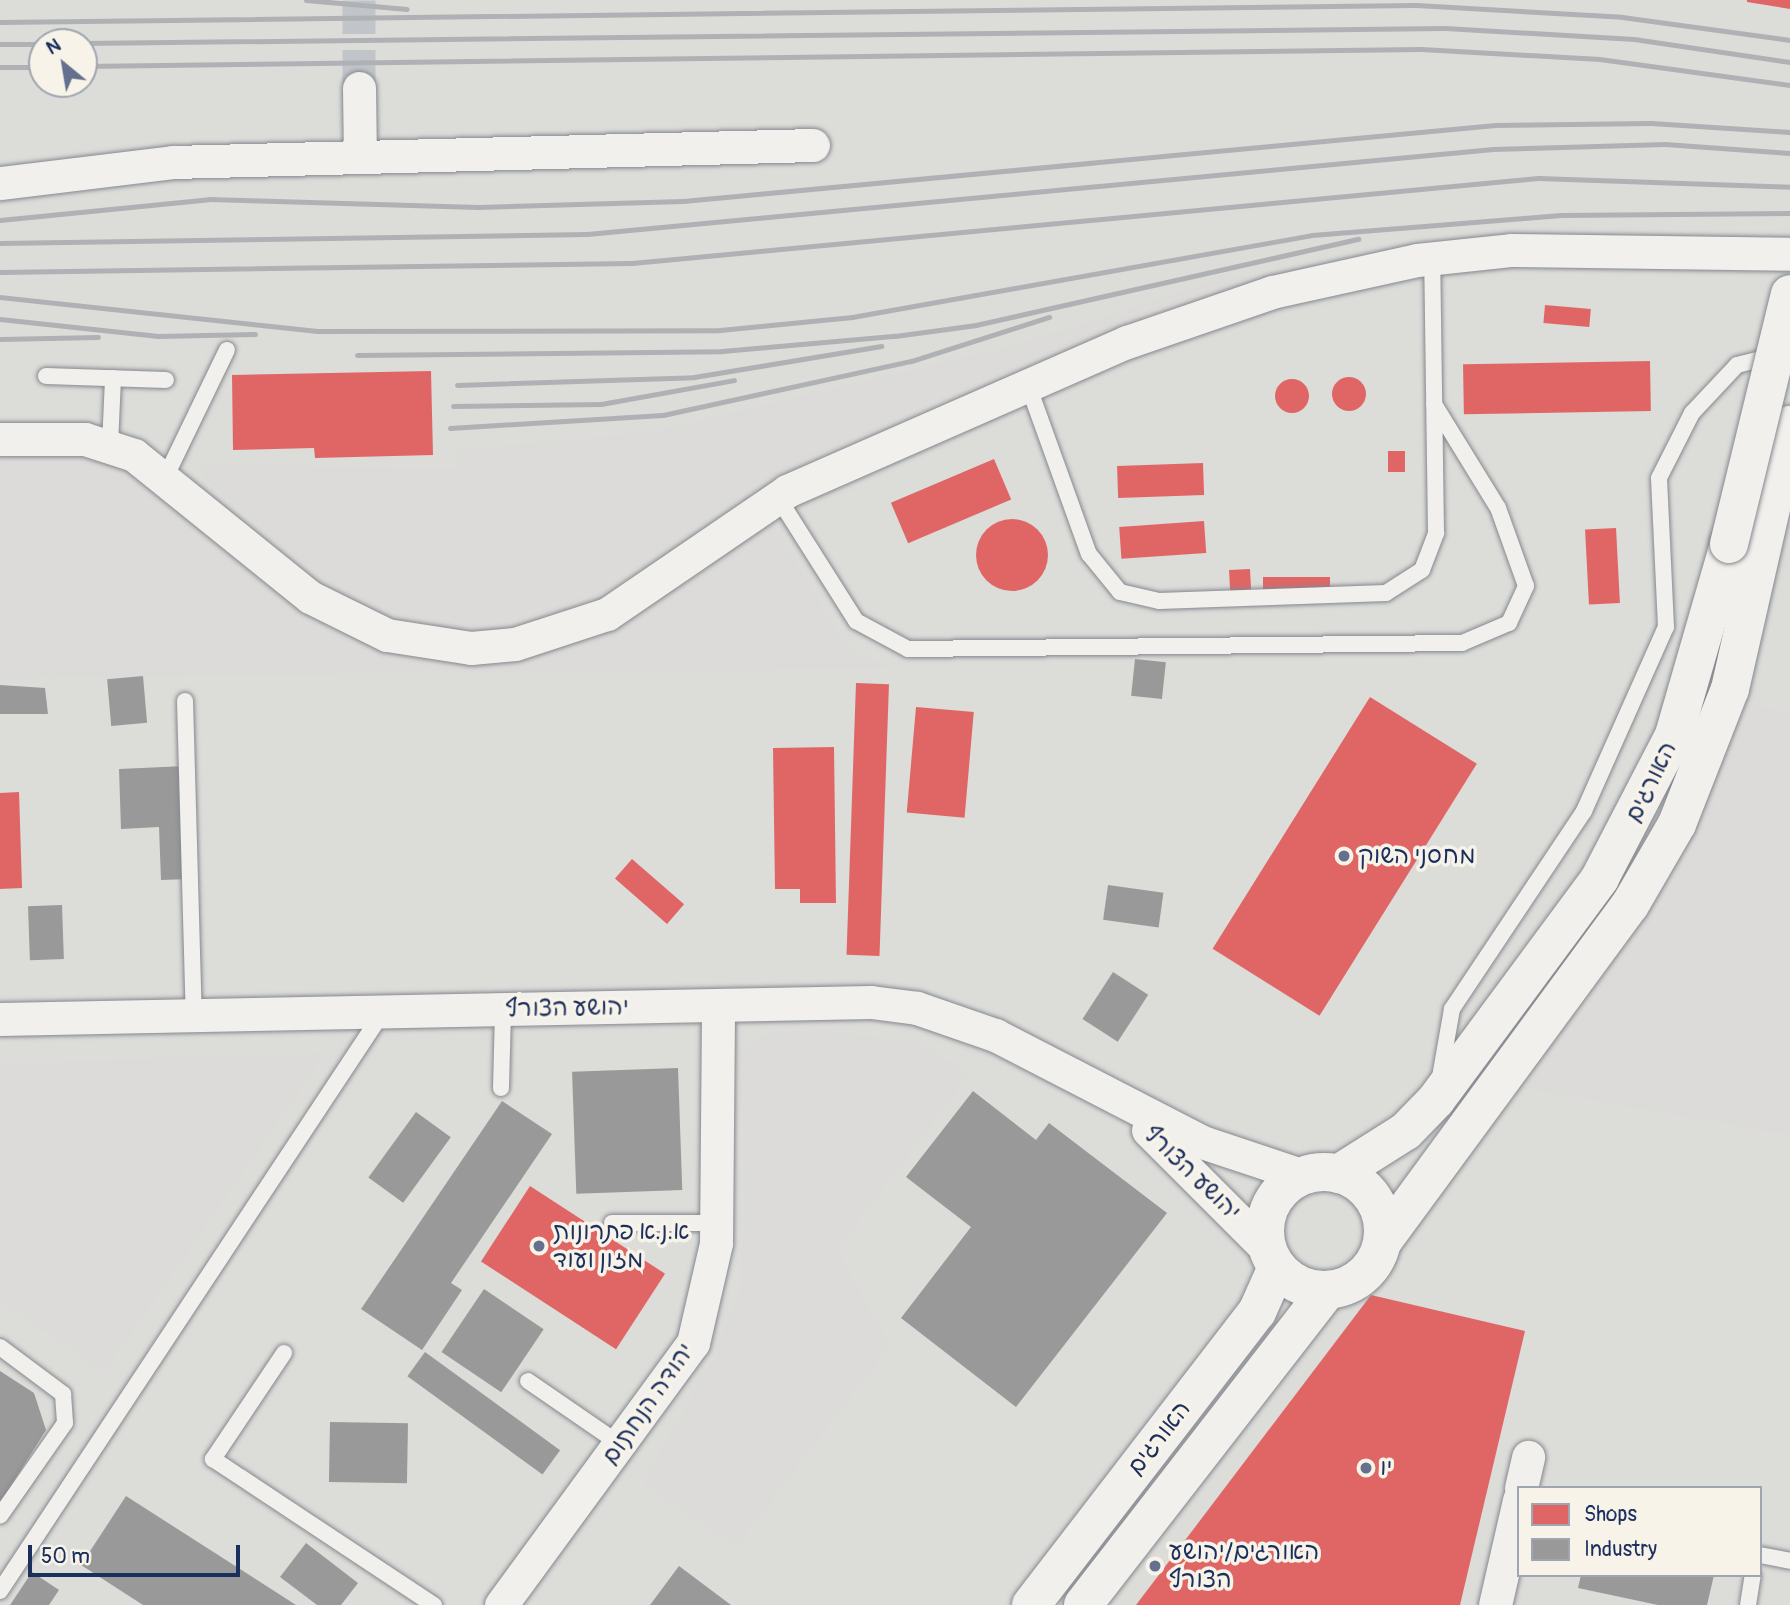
<!DOCTYPE html>
<html>
<head>
<meta charset="utf-8">
<style>
	body { margin:0 }
	#map { position:relative; width:1790px; height:1605px; overflow:hidden; background:#ebeae5; font-family:Pangolin,"Playpen Sans Hebrew",sans-serif }
	div>[style] { position:absolute }
	[style*='--x'] { left:calc(var(--x)*1px); top:calc(var(--y)*1px); width:calc(var(--w)*1px); rotate:calc(var(--a)*1deg) }
	.built>* { inset:0; background:#dcdcd9 }
	.green>* { inset:0; background:#dcdbd9 }
	.shops>* { inset:0; background:#e06666; transform-origin:0 0 }
	.round { border-radius:50% }
	.industry>* { inset:0; background:#999; transform-origin:0 0 }
	.street-tunnel>* { height:33px; margin-top:-16.5px; transform-origin:0; background:repeating-linear-gradient(90deg,#c1c5ca 0 33px,transparent 0 50px) }
	.roads { filter:drop-shadow(0 0 2px #85888f) drop-shadow(0 0 2px #85888f) }
	.lane>* { height:16px; margin:-8px; padding:0 8px; transform-origin:8px; border-radius:8px; background:#f1f0ec }
	.street>* { height:33px; margin:-16.5px; padding:0 16.5px; transform-origin:16.5px; border-radius:16.5px; background:#f1f0ec }
	.secondary>* { height:38px; margin:-19px; padding:0 19px; transform-origin:19px; border-radius:19px; background:#f1f0ec }
	.secondary>.ring { margin:-19px; padding:0; box-sizing:content-box; background:none; border:38px solid #f1f0ec; border-radius:50% }
	.rail>* { height:5px; margin:-2.5px; padding:0 2.5px; transform-origin:2.5px; border-radius:2.5px; background:#b0b1b4 }
	.bridges { filter:drop-shadow(0 0 2px #85888f) drop-shadow(0 0 2px #85888f) }
	.secondary-bridge>* { height:38px; margin:-19px; padding:0 19px; transform-origin:19px; border-radius:19px; background:#f1f0ec }
	.dots>* { width:19px; height:19px; translate:-50% -50%; box-sizing:border-box; border:4px solid #f7f3e8; border-radius:50% }
	span { translate:-50% -50%; white-space:nowrap; text-align:center; line-height:1.15; -webkit-text-stroke:7px #f7f3e8; paint-order:stroke }
	.street-label { font-size:24px; color:#1b2f5e }
	.poi-label { font-size:24px; color:#1b2f5e }
	.left { translate:0 -50%; text-align:left }
	.legend { position:absolute; left:1517px; top:1486px; width:245px; height:91px; box-sizing:border-box; background:#f7f3e8; border:2px solid #9fa5b1; margin:0; padding:9px 12px; list-style:none; font-size:21px; color:#1b2f5e }
	.legend li { display:flex; align-items:center; gap:14px; height:35px }
	.legend b { width:35px; border:2px solid #9fa5b1 }
	.north { position:absolute; left:28px; top:28px; width:70px; height:70px; box-sizing:border-box; background:#f7f3e8; border:2px solid #9fa5b1; border-radius:50%; rotate:330deg; font-size:19px; font-weight:700; line-height:28px; text-align:center; color:#1b2f5e }
	.north::after { content:''; display:block; margin:auto; width:24px; height:32px; background:#64708d; clip-path:polygon(50% 0,100% 100%,50% 72%,0 100%) }
	.scale { position:absolute; left:28px; top:1545px; width:212px; height:32px; box-sizing:border-box; border:4px solid #1b2f5e; border-top:0; padding-left:9px; font-size:21px; line-height:24px; white-space:nowrap; color:#1b2f5e; -webkit-text-stroke:5px #f7f3e8; paint-order:stroke }
</style>
</head>
<body>
<div id="map">
	<div class="built">
		<div style="clip-path:polygon(evenodd,0 0,1790px 0,1790px 1605px,0 1605px,0 0,42px 42px,84px 42px,84px 84px,42px 84px,42px 42px,0 0,1519px 1488px,1760px 1488px,1760px 1575px,1519px 1575px,1519px 1488px)"></div>
	</div>
	<div class="green">
		<div style="clip-path:polygon(1302px 266px,1104px 330px,793px 467px,727px 505px,634px 575px,585px 603px,535px 621px,479px 629px,380px 615px,321px 579px,204px 478px,202px 465px,457px 469px,455px 450px,651px 432px,1020px 344px,1213px 281px)"></div>
		<div style="clip-path:polygon(0 454px,82px 455px,127px 469px,324px 632px,416px 662px,516px 662px,584px 646px,636px 620px,754px 524px,773px 526px,842px 638px,865px 657px,896px 668px,0 678px)"></div>
		<div style="clip-path:polygon(1736px 701px,1790px 712px,1790px 1135px,1522px 1088px,1663px 885px,1729px 748px)"></div>
		<div style="clip-path:polygon(814px 1029px,917px 1042px,970px 1074px,837px 1250px,890px 1346px,736px 1547px,642px 1483px,715px 1355px,739px 1292px,746px 1205px,737px 1054px,767px 1034px)"></div>
		<div style="clip-path:polygon(326px 1053px,104px 1373px,0 1300px,0 1064px)"></div>
	</div>
	<div class="shops">
		<div style="clip-path:polygon(1747px 0,1790px 0,1790px 9px,1747px 2px)"></div>
		<div style="left:1545px;top:305px;width:46px;height:18px;rotate:5deg"></div>
		<div style="left:1650px;top:361px;width:50px;height:187px;rotate:89deg"></div>
		<div style="clip-path:polygon(431px 371px,433px 455px,315px 458px,314px 448px,233px 450px,232px 375px)"></div>
		<div class="round" style="left:1332px;top:377px;width:34px;height:34px"></div>
		<div class="round" style="left:1275px;top:379px;width:34px;height:34px"></div>
		<div style="left:1388px;top:451px;width:17px;height:21px"></div>
		<div style="left:994px;top:459px;width:44px;height:112px;rotate:67deg"></div>
		<div style="left:1203px;top:463px;width:32px;height:86px;rotate:88deg"></div>
		<div class="round" style="left:976px;top:519px;width:72px;height:72px"></div>
		<div style="left:1204px;top:521px;width:32px;height:85px;rotate:86deg"></div>
		<div style="left:1616px;top:528px;width:75px;height:31px;rotate:87deg"></div>
		<div style="left:1250px;top:569px;width:22px;height:21px;rotate:87deg"></div>
		<div style="left:1330px;top:577px;width:19px;height:67px;rotate:90deg"></div>
		<div style="left:856px;top:683px;width:33px;height:272px;rotate:2deg"></div>
		<div style="left:1370px;top:697px;width:126px;height:297px;rotate:32deg"></div>
		<div style="left:916px;top:707px;width:58px;height:106px;rotate:5deg"></div>
		<div style="clip-path:polygon(834px 747px,836px 903px,800px 903px,800px 889px,775px 889px,773px 748px)"></div>
		<div style="clip-path:polygon(19px 792px,22px 888px,0 889px,0 793px)"></div>
		<div style="left:632px;top:859px;width:69px;height:26px;rotate:41deg"></div>
		<div style="left:530px;top:1186px;width:161px;height:90px;rotate:33deg"></div>
		<div style="clip-path:polygon(1371px 1295px,1525px 1331px,1460px 1605px,1136px 1605px)"></div>
	</div>
	<div class="industry">
		<div style="left:1135px;top:659px;width:31px;height:37px;rotate:6deg"></div>
		<div style="left:143px;top:676px;width:47px;height:36px;rotate:85deg"></div>
		<div style="clip-path:polygon(0 685px,45px 688px,48px 714px,0 714px)"></div>
		<div style="clip-path:polygon(186px 766px,190px 879px,161px 880px,159px 827px,121px 829px,119px 769px)"></div>
		<div style="left:1108px;top:885px;width:56px;height:35px;rotate:8deg"></div>
		<div style="left:62px;top:905px;width:54px;height:34px;rotate:88deg"></div>
		<div style="left:1113px;top:972px;width:42px;height:56px;rotate:33deg"></div>
		<div style="left:678px;top:1068px;width:122px;height:106px;rotate:88deg"></div>
		<div style="clip-path:polygon(973px 1091px,1036px 1140px,1049px 1123px,1167px 1213px,1016px 1407px,901px 1318px,971px 1227px,906px 1177px)"></div>
		<div style="clip-path:polygon(502px 1101px,552px 1134px,451px 1283px,462px 1290px,422px 1350px,361px 1309px)"></div>
		<div style="left:416px;top:1112px;width:43px;height:81px;rotate:36deg"></div>
		<div style="left:484px;top:1289px;width:72px;height:76px;rotate:34deg"></div>
		<div style="left:425px;top:1352px;width:167px;height:30px;rotate:36deg"></div>
		<div style="clip-path:polygon(0 1371px,34px 1393px,46px 1430px,0 1503px)"></div>
		<div style="left:330px;top:1422px;width:78px;height:60px;rotate:1deg"></div>
		<div style="clip-path:polygon(126px 1496px,296px 1605px,143px 1605px,81px 1565px)"></div>
		<div style="clip-path:polygon(306px 1543px,358px 1583px,341px 1605px,317px 1605px,280px 1577px)"></div>
		<div style="clip-path:polygon(679px 1566px,731px 1605px,650px 1605px)"></div>
		<div style="clip-path:polygon(32px 1572px,59px 1590px,49px 1605px,10px 1605px)"></div>
		<div style="clip-path:polygon(1581px 1575px,1714px 1575px,1707px 1605px,1658px 1605px,1578px 1588px)"></div>
	</div>
	<div class="street-tunnel">
		<div style="--x:359;--y:0;--w:88;--a:90"></div>
	</div>
	<div class="roads">
		<div class="lane">
			<div style="--x:46;--y:376;--w:120;--a:1.9"></div>
			<div style="--x:1028;--y:385;--w:180;--a:70.2"></div>
			<div style="--x:1089;--y:554;--w:49;--a:50.8"></div>
			<div style="--x:1120;--y:592;--w:40;--a:13"></div>
			<div style="--x:1159;--y:601;--w:227;--a:-2"></div>
			<div style="--x:1386;--y:593;--w:43;--a:-32.6"></div>
			<div style="--x:1422;--y:570;--w:40;--a:-69"></div>
			<div style="--x:1436;--y:533;--w:274;--a:-90.8"></div>
			<div style="--x:110;--y:445;--w:67;--a:-87.4"></div>
			<div style="--x:166;--y:476;--w:140;--a:-64.2"></div>
			<div style="--x:777;--y:496;--w:148;--a:57.7"></div>
			<div style="--x:856;--y:621;--w:59;--a:28.3"></div>
			<div style="--x:908;--y:649;--w:554;--a:-0.62"></div>
			<div style="--x:1462;--y:643;--w:51;--a:-23.1"></div>
			<div style="--x:1509;--y:623;--w:41;--a:-65.3"></div>
			<div style="--x:1526;--y:586;--w:83;--a:-109.7"></div>
			<div style="--x:1498;--y:508;--w:122;--a:-121.6"></div>
			<div style="--x:185;--y:701;--w:314;--a:88.4"></div>
			<div style="--x:1440;--y:1077;--w:69;--a:-80"></div>
			<div style="--x:1452;--y:1009;--w:238;--a:-56.3"></div>
			<div style="--x:1584;--y:811;--w:201;--a:-66"></div>
			<div style="--x:1666;--y:627;--w:149;--a:-92.7"></div>
			<div style="--x:1659;--y:478;--w:73;--a:-63.1"></div>
			<div style="--x:1692;--y:413;--w:66;--a:-46.8"></div>
			<div style="--x:1737;--y:365;--w:38;--a:-14"></div>
			<div style="--x:501;--y:1088;--w:79;--a:-88.5"></div>
			<div style="--x:612;--y:1223;--w:104;--a:0"></div>
			<div style="--x:0;--y:1347;--w:79;--a:36.7"></div>
			<div style="--x:63;--y:1394;--w:29;--a:86"></div>
			<div style="--x:65;--y:1423;--w:113;--a:125"></div>
			<div style="--x:284;--y:1353;--w:128;--a:123.8"></div>
			<div style="--x:213;--y:1459;--w:265;--a:33.5"></div>
			<div style="--x:528;--y:1381;--w:113;--a:34.5"></div>
			<div style="--x:1760;--y:1555;--w:31;--a:11"></div>
			<div style="--x:0;--y:1591;--w:694;--a:-56.52"></div>
			<div style="--x:1748;--y:1605;--w:30;--a:-81"></div>
		</div>
		<div class="street">
			<div style="--x:359;--y:88;--w:69;--a:89.2"></div>
			<div style="--x:0;--y:183;--w:174;--a:-6.9"></div>
			<div style="--x:173;--y:162;--w:640;--a:-1.52"></div>
			<div style="--x:0;--y:439;--w:85;--a:0"></div>
			<div style="--x:85;--y:439;--w:52;--a:18.1"></div>
			<div style="--x:134;--y:455;--w:226;--a:38.9"></div>
			<div style="--x:310;--y:597;--w:86;--a:26.3"></div>
			<div style="--x:387;--y:635;--w:85;--a:8.8"></div>
			<div style="--x:471;--y:648;--w:44;--a:-5.2"></div>
			<div style="--x:515;--y:644;--w:97;--a:-18.1"></div>
			<div style="--x:607;--y:614;--w:218;--a:-34.3"></div>
			<div style="--x:787;--y:491;--w:371;--a:-23.7"></div>
			<div style="--x:1127;--y:342;--w:153;--a:-19"></div>
			<div style="--x:1272;--y:292;--w:148;--a:-12.4"></div>
			<div style="--x:1417;--y:260;--w:96;--a:-6"></div>
			<div style="--x:1512;--y:250;--w:278;--a:0.8"></div>
			<div style="--x:0;--y:1019;--w:871;--a:-1.12"></div>
			<div style="--x:871;--y:1002;--w:46;--a:7.4"></div>
			<div style="--x:917;--y:1008;--w:83;--a:19.1"></div>
			<div style="--x:995;--y:1035;--w:233;--a:27.3"></div>
			<div style="--x:1202;--y:1142;--w:108;--a:18.4"></div>
			<div style="--x:1148;--y:1130;--w:170;--a:45"></div>
			<div style="--x:1521;--y:1488;--w:32;--a:-77"></div>
			<div style="--x:501;--y:1605;--w:325;--a:-53.8"></div>
			<div style="--x:693;--y:1343;--w:103;--a:-77"></div>
			<div style="--x:716;--y:1243;--w:238;--a:-89.5"></div>
			<div style="--x:1495;--y:1605;--w:108;--a:-77.1"></div>
		</div>
		<div class="secondary">
			<div class="ring" style="left:1265px;top:1172px;width:80px;height:80px"></div>
			<div style="--x:1338;--y:1174;--w:80;--a:-32.3"></div>
			<div style="--x:1406;--y:1131;--w:43;--a:-45.9"></div>
			<div style="--x:1436;--y:1100;--w:276;--a:-53.5"></div>
			<div style="--x:1600;--y:878;--w:161;--a:-62.6"></div>
			<div style="--x:1674;--y:735;--w:199;--a:-73.9"></div>
			<div style="--x:1383;--y:1241;--w:417;--a:-53.7"></div>
			<div style="--x:1630;--y:905;--w:94;--a:-59.9"></div>
			<div style="--x:1677;--y:824;--w:145;--a:-68.6"></div>
			<div style="--x:1730;--y:689;--w:271;--a:-77.2"></div>
			<div style="--x:1031;--y:1605;--w:370;--a:-52.4"></div>
			<div style="--x:1257;--y:1312;--w:49;--a:-66"></div>
			<div style="--x:1083;--y:1605;--w:398;--a:-52.2"></div>
		</div>
	</div>
	<div class="rail">
		<div style="--x:306;--y:0;--w:101;--a:5.1"></div>
		<div style="--x:0;--y:22;--w:1416;--a:-0.69"></div>
		<div style="--x:1416;--y:5;--w:206;--a:3.3"></div>
		<div style="--x:1622;--y:17;--w:170;--a:7.8"></div>
		<div style="--x:84;--y:43;--w:1361;--a:-0.63"></div>
		<div style="--x:1445;--y:28;--w:189;--a:3.3"></div>
		<div style="--x:1634;--y:39;--w:158;--a:8.4"></div>
		<div style="--x:0;--y:44;--w:42;--a:0"></div>
		<div style="--x:84;--y:66;--w:1337;--a:-0.73"></div>
		<div style="--x:1421;--y:49;--w:179;--a:3.2"></div>
		<div style="--x:1600;--y:59;--w:192;--a:7.8"></div>
		<div style="--x:0;--y:67;--w:42;--a:0"></div>
		<div style="--x:0;--y:220;--w:210;--a:-5.7"></div>
		<div style="--x:209;--y:199;--w:269;--a:1.7"></div>
		<div style="--x:478;--y:207;--w:205;--a:-1.7"></div>
		<div style="--x:683;--y:201;--w:816;--a:-5.35"></div>
		<div style="--x:1495;--y:125;--w:156;--a:-0.7"></div>
		<div style="--x:1651;--y:123;--w:139;--a:3.7"></div>
		<div style="--x:0;--y:243;--w:587;--a:-0.88"></div>
		<div style="--x:587;--y:234;--w:910;--a:-5.36"></div>
		<div style="--x:1493;--y:149;--w:172;--a:-1.7"></div>
		<div style="--x:1665;--y:144;--w:125;--a:4.1"></div>
		<div style="--x:0;--y:272;--w:632;--a:-0.82"></div>
		<div style="--x:632;--y:263;--w:910;--a:-5.36"></div>
		<div style="--x:1538;--y:178;--w:252;--a:2"></div>
		<div style="--x:0;--y:297;--w:319;--a:6.1"></div>
		<div style="--x:317;--y:331;--w:403;--a:-0.1"></div>
		<div style="--x:720;--y:330;--w:133;--a:-5.6"></div>
		<div style="--x:852;--y:317;--w:467;--a:-10.1"></div>
		<div style="--x:1312;--y:235;--w:250;--a:-4.6"></div>
		<div style="--x:1561;--y:215;--w:229;--a:-0.5"></div>
		<div style="--x:0;--y:319;--w:159;--a:6.1"></div>
		<div style="--x:158;--y:336;--w:97;--a:-1.2"></div>
		<div style="--x:0;--y:339;--w:98;--a:-1.2"></div>
		<div style="--x:357;--y:355;--w:365;--a:-0.6"></div>
		<div style="--x:722;--y:351;--w:174;--a:-5"></div>
		<div style="--x:895;--y:336;--w:82;--a:-7.7"></div>
		<div style="--x:976;--y:325;--w:392;--a:-12.7"></div>
		<div style="--x:457;--y:385;--w:237;--a:-1.9"></div>
		<div style="--x:694;--y:377;--w:190;--a:-9.4"></div>
		<div style="--x:453;--y:406;--w:148;--a:-0.8"></div>
		<div style="--x:601;--y:404;--w:135;--a:-10.2"></div>
		<div style="--x:450;--y:428;--w:213;--a:-3.5"></div>
		<div style="--x:663;--y:415;--w:254;--a:-12.3"></div>
		<div style="--x:911;--y:361;--w:145;--a:-17.7"></div>
	</div>
	<div class="bridges">
		<div class="secondary-bridge">
			<div style="--x:1729;--y:544;--w:257;--a:-76.3"></div>
		</div>
	</div>
	<div class="dots">
		<div style="left:1344px;top:856px;background:#64708d"></div>
		<div style="left:539px;top:1246px;background:#64708d"></div>
		<div style="left:1366px;top:1468px;background:#64708d"></div>
		<div style="left:1155px;top:1566px;background:#64708d"></div>
	</div>
	<div class="street-label">
		<span style="left:1651px;top:782px;rotate:-64deg">האורגים</span>
		<span style="left:567px;top:1008px;rotate:-1deg">יהושע הצורף</span>
		<span style="left:1192px;top:1173px;rotate:44deg">יהושע הצורף</span>
		<span style="left:648px;top:1404px;rotate:-55deg">יהודה הנחתום</span>
		<span style="left:1159px;top:1438px;rotate:-52deg">האורגים</span>
	</div>
	<div class="poi-label">
		<span class="left" style="left:1358px;top:856px">מחסני השוק</span>
		<span class="left" style="left:553px;top:1246px">א.נ.א פתרונות<br>מזון ועוד</span>
		<span class="left" style="left:1380px;top:1468px">יו</span>
		<span class="left" style="left:1169px;top:1566px">האורגים/יהושע<br>הצורף</span>
	</div>
	<ul class="legend">
	<li><b style="height:19px;background:#e06666"></b>Shops</li>
	<li><b style="height:19px;background:#999"></b>Industry</li>
	</ul>
	<div class="north">N</div>
	<div class="scale">50 m</div>
</div>
</body>
</html>
